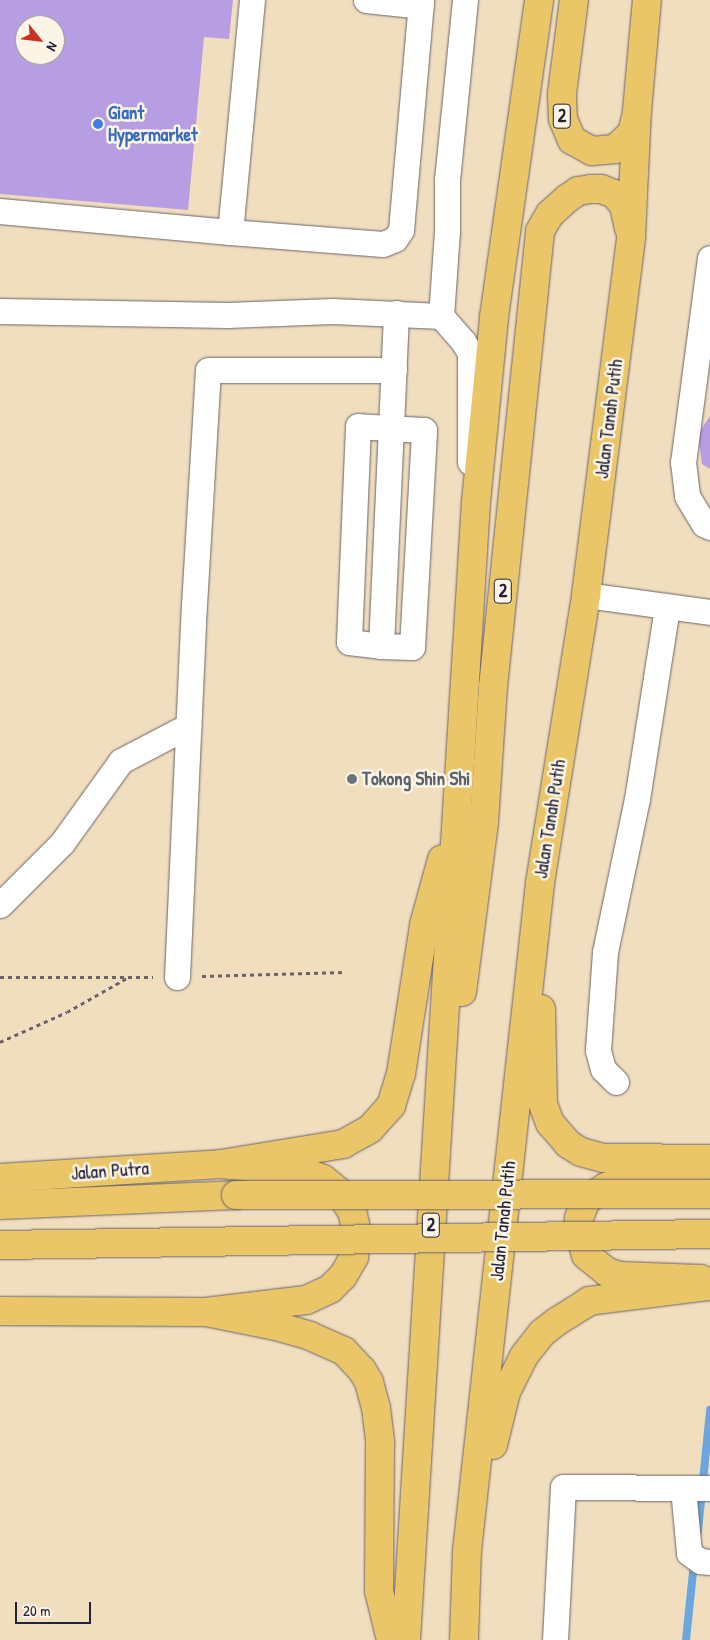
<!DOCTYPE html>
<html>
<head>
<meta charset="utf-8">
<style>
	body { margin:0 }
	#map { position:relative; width:710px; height:1640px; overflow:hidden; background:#f1debe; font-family:"Patrick Hand",sans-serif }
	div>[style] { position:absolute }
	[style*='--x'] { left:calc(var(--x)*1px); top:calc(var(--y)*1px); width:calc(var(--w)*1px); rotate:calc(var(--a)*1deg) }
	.stream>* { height:8px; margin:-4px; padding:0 4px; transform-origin:4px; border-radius:4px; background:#6ba7dc }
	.building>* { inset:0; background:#b79ee3 }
	.path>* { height:3px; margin-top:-1.5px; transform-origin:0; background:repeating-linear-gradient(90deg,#6a6469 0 4px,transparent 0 8px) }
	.roads { filter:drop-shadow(0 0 1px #6a6469) drop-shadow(0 0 1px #6a6469) }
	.minor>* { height:25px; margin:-12.5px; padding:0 12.5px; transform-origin:12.5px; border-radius:12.5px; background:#fff }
	.major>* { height:28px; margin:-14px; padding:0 14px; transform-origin:14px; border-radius:14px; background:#eac669 }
	.highway>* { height:28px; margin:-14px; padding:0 14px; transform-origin:14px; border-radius:14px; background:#eac669 }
	.bridges { filter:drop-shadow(0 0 1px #6a6469) drop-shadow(0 0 1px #6a6469) }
	.major-bridge>* { height:28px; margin:-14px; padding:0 14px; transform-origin:14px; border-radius:14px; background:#eac669 }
	.dots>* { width:14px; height:14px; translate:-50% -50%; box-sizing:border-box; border:2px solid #fcf5e5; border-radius:50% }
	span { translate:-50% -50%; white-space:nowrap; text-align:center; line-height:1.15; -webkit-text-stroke:5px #fcf5e5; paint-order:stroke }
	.shield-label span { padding:1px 4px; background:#fcf5e5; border:1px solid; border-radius:4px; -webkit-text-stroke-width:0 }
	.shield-label { font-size:18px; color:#22223b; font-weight:700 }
	.shop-label { font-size:19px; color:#366cbe; font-weight:700 }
	.left { translate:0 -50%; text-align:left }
	.street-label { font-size:19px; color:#22223b }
	.worship-label { font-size:19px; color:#5b616d; font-weight:700 }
	.north { position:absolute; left:15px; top:15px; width:50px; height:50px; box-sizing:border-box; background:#fcf5e5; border:1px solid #a5a1a1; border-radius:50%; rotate:119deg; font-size:14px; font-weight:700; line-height:20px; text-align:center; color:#22223b }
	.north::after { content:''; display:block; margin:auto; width:18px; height:22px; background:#c8321e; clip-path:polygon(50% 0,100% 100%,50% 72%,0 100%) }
	.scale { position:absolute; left:15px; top:1602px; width:76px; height:22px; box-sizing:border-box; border:2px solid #22223b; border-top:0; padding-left:6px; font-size:15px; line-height:18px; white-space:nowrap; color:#22223b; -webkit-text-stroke:4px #fcf5e5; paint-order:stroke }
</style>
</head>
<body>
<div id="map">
	<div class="stream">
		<div style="--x:698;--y:1531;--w:122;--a:-84.3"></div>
		<div style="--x:686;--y:1640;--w:78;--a:-84.1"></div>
	</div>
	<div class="building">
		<div style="clip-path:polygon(evenodd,0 0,233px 0,229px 39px,204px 37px,188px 210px,0 194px,0 0,25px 25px,55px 25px,55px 55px,25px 55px,25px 25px)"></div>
		<div style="clip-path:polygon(710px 416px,710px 469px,702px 464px,698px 434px)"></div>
	</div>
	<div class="path">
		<div style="--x:202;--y:976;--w:144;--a:-1.6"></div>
		<div style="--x:0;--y:977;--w:153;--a:0"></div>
		<div style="--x:0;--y:1042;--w:73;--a:-24.1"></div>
		<div style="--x:67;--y:1012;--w:69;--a:-29.5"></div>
	</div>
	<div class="roads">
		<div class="minor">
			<div style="--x:252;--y:0;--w:233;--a:95.4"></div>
			<div style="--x:230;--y:232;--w:153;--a:4.5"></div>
			<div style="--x:383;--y:244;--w:13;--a:-23"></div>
			<div style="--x:395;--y:239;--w:11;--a:-56"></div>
			<div style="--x:401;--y:230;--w:231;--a:-85"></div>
			<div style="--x:366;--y:0;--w:55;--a:6.2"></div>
			<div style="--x:465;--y:0;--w:180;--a:95.7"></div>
			<div style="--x:447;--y:179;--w:52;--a:90"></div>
			<div style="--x:447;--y:231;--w:85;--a:94"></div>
			<div style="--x:441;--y:316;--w:33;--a:49"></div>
			<div style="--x:463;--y:341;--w:14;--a:60"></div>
			<div style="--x:470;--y:353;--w:109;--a:90"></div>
			<div style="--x:0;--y:211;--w:231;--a:5.2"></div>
			<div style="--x:710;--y:258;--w:206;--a:97.5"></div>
			<div style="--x:683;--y:462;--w:34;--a:83"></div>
			<div style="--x:687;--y:496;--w:33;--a:59"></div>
			<div style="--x:704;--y:524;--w:7;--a:27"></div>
			<div style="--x:0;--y:311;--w:227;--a:1"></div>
			<div style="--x:227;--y:315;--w:106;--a:-2.2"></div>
			<div style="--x:333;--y:311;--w:108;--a:2.7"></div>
			<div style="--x:586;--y:595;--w:125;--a:7.8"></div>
			<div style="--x:381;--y:646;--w:218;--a:-87.4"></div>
			<div style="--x:391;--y:428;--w:33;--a:-177"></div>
			<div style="--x:358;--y:426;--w:216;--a:92.4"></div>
			<div style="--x:349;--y:642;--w:32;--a:7"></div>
			<div style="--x:381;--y:646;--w:31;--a:2"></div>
			<div style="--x:412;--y:647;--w:217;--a:-86.8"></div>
			<div style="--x:424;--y:430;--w:33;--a:-177"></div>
			<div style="--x:391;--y:428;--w:115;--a:-87.5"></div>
			<div style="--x:0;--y:905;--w:88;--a:-45"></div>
			<div style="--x:62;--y:843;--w:101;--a:-54.3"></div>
			<div style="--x:121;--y:761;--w:76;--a:-27.6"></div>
			<div style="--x:177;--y:977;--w:372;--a:-87.4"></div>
			<div style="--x:194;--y:605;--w:235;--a:-86.6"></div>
			<div style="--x:208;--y:370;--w:186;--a:0"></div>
			<div style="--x:616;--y:1082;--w:18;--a:-135"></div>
			<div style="--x:603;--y:1069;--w:20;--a:-105"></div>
			<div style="--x:598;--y:1050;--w:98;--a:-85.9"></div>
			<div style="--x:605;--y:952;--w:156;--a:-78.2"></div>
			<div style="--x:637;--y:799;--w:193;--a:-81.1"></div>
			<div style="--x:683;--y:1488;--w:65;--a:84.7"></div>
			<div style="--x:689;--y:1553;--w:14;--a:36"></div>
			<div style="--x:700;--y:1561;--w:10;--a:6"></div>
			<div style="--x:555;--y:1640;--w:153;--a:-87"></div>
			<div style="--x:563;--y:1487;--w:147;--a:0.4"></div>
		</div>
		<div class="major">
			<div style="--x:0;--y:1178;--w:221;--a:-3.6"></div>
			<div style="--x:221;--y:1164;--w:83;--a:5.5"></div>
			<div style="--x:304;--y:1172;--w:20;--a:20"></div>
			<div style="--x:323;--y:1179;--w:19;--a:39"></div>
			<div style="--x:338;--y:1191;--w:24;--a:55"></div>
			<div style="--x:352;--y:1211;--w:23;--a:77"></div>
			<div style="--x:357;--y:1233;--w:24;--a:97"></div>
			<div style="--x:354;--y:1257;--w:22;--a:120"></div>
			<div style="--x:343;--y:1276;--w:18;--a:135"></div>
			<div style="--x:330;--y:1289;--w:26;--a:155"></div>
			<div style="--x:306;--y:1300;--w:101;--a:173.2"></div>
			<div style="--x:206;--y:1312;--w:206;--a:-179.7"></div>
			<div style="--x:0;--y:1205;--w:236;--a:-2.4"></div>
			<div style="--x:701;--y:1279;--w:81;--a:-177.9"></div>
			<div style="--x:620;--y:1276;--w:14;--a:-163"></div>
			<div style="--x:607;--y:1272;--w:27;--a:-141"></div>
			<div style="--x:586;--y:1255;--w:28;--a:-107"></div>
			<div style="--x:578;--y:1228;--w:10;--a:-84"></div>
			<div style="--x:579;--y:1218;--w:19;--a:-69"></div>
			<div style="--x:586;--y:1200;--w:24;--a:-33"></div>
			<div style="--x:606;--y:1187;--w:27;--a:-20"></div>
			<div style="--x:631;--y:1178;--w:74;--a:-8.6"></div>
		</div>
		<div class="highway">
			<div style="--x:574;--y:0;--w:95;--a:97.3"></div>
			<div style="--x:562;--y:94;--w:25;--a:88"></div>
			<div style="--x:563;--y:119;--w:23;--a:67"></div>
			<div style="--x:572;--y:140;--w:23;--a:29"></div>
			<div style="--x:592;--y:151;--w:23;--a:-5"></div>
			<div style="--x:615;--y:149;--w:23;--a:-43"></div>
			<div style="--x:632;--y:133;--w:16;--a:-76"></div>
			<div style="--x:462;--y:992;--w:171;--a:-82.6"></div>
			<div style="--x:484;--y:822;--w:135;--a:-86.2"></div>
			<div style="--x:493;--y:687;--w:458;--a:-84.1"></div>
			<div style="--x:540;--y:231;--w:20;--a:-60"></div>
			<div style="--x:550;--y:214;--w:24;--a:-42"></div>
			<div style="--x:568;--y:198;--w:12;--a:-35"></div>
			<div style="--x:578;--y:191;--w:13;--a:-9"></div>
			<div style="--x:591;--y:189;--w:10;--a:0"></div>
			<div style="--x:601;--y:189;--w:14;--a:21"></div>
			<div style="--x:614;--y:194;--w:15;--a:48"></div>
			<div style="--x:624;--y:205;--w:24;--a:78"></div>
			<div style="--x:541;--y:1009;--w:95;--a:88.8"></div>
			<div style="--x:543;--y:1104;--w:20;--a:70"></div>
			<div style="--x:550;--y:1123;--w:28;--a:49"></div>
			<div style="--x:568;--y:1144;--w:15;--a:32"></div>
			<div style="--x:581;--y:1152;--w:24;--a:15"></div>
			<div style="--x:604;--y:1158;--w:106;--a:0.5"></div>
			<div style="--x:221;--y:1164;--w:124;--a:-9.3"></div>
			<div style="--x:343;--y:1144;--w:31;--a:-29"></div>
			<div style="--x:370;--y:1129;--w:31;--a:-48"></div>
			<div style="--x:391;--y:1106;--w:34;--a:-73"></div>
			<div style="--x:401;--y:1074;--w:151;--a:-81.2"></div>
			<div style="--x:424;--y:925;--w:68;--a:-74.7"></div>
			<div style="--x:206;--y:1312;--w:71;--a:11.3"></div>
			<div style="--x:276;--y:1326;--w:35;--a:16"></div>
			<div style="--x:310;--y:1336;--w:37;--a:24"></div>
			<div style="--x:344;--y:1351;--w:26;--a:47"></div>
			<div style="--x:362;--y:1370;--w:14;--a:60"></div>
			<div style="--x:369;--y:1382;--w:27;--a:75"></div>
			<div style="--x:376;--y:1408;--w:35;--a:83"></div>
			<div style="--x:380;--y:1443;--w:148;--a:90.4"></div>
			<div style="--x:379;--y:1591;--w:50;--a:76.2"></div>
			<div style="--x:493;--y:1445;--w:55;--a:-76.2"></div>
			<div style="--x:506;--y:1392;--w:40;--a:-63.4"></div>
			<div style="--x:524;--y:1356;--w:29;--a:-52"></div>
			<div style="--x:542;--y:1333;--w:18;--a:-38"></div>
			<div style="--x:556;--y:1322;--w:39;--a:-32"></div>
			<div style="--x:589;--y:1301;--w:122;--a:-7.1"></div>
			<div style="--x:406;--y:1640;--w:1140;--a:-86.48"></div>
			<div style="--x:476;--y:502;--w:186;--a:-84.4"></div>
			<div style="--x:494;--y:317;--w:320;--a:-81.9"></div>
			<div style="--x:464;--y:1640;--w:89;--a:-88.1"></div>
			<div style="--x:467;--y:1551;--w:672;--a:-83.76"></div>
			<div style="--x:540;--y:883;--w:292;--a:-80.9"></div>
			<div style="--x:586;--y:595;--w:361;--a:-82.8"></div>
			<div style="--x:631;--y:237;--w:126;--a:-87.3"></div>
			<div style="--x:637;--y:111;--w:111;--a:-84.9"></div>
		</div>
	</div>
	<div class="bridges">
		<div class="major-bridge">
			<div style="--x:236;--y:1195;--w:474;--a:-0.1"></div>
			<div style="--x:0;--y:1245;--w:710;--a:-0.89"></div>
		</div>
	</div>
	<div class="dots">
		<div style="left:98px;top:124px;background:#3f7fe0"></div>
		<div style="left:352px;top:779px;background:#6b7280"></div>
	</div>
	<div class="shield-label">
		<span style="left:562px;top:116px">2</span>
		<span style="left:503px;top:591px">2</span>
		<span style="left:431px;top:1225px">2</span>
	</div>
	<div class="shop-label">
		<span class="left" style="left:108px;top:124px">Giant<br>Hypermarket</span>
	</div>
	<div class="street-label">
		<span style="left:609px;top:419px;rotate:-83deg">Jalan Tanah Putih</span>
		<span style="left:550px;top:819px;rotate:-81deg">Jalan Tanah Putih</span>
		<span style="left:110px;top:1171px;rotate:-4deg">Jalan Putra</span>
		<span style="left:503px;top:1221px;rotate:-84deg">Jalan Tanah Putih</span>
	</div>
	<div class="worship-label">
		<span class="left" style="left:362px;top:779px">Tokong Shin Shi</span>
	</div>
	<div class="north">N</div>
	<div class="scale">20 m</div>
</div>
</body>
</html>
